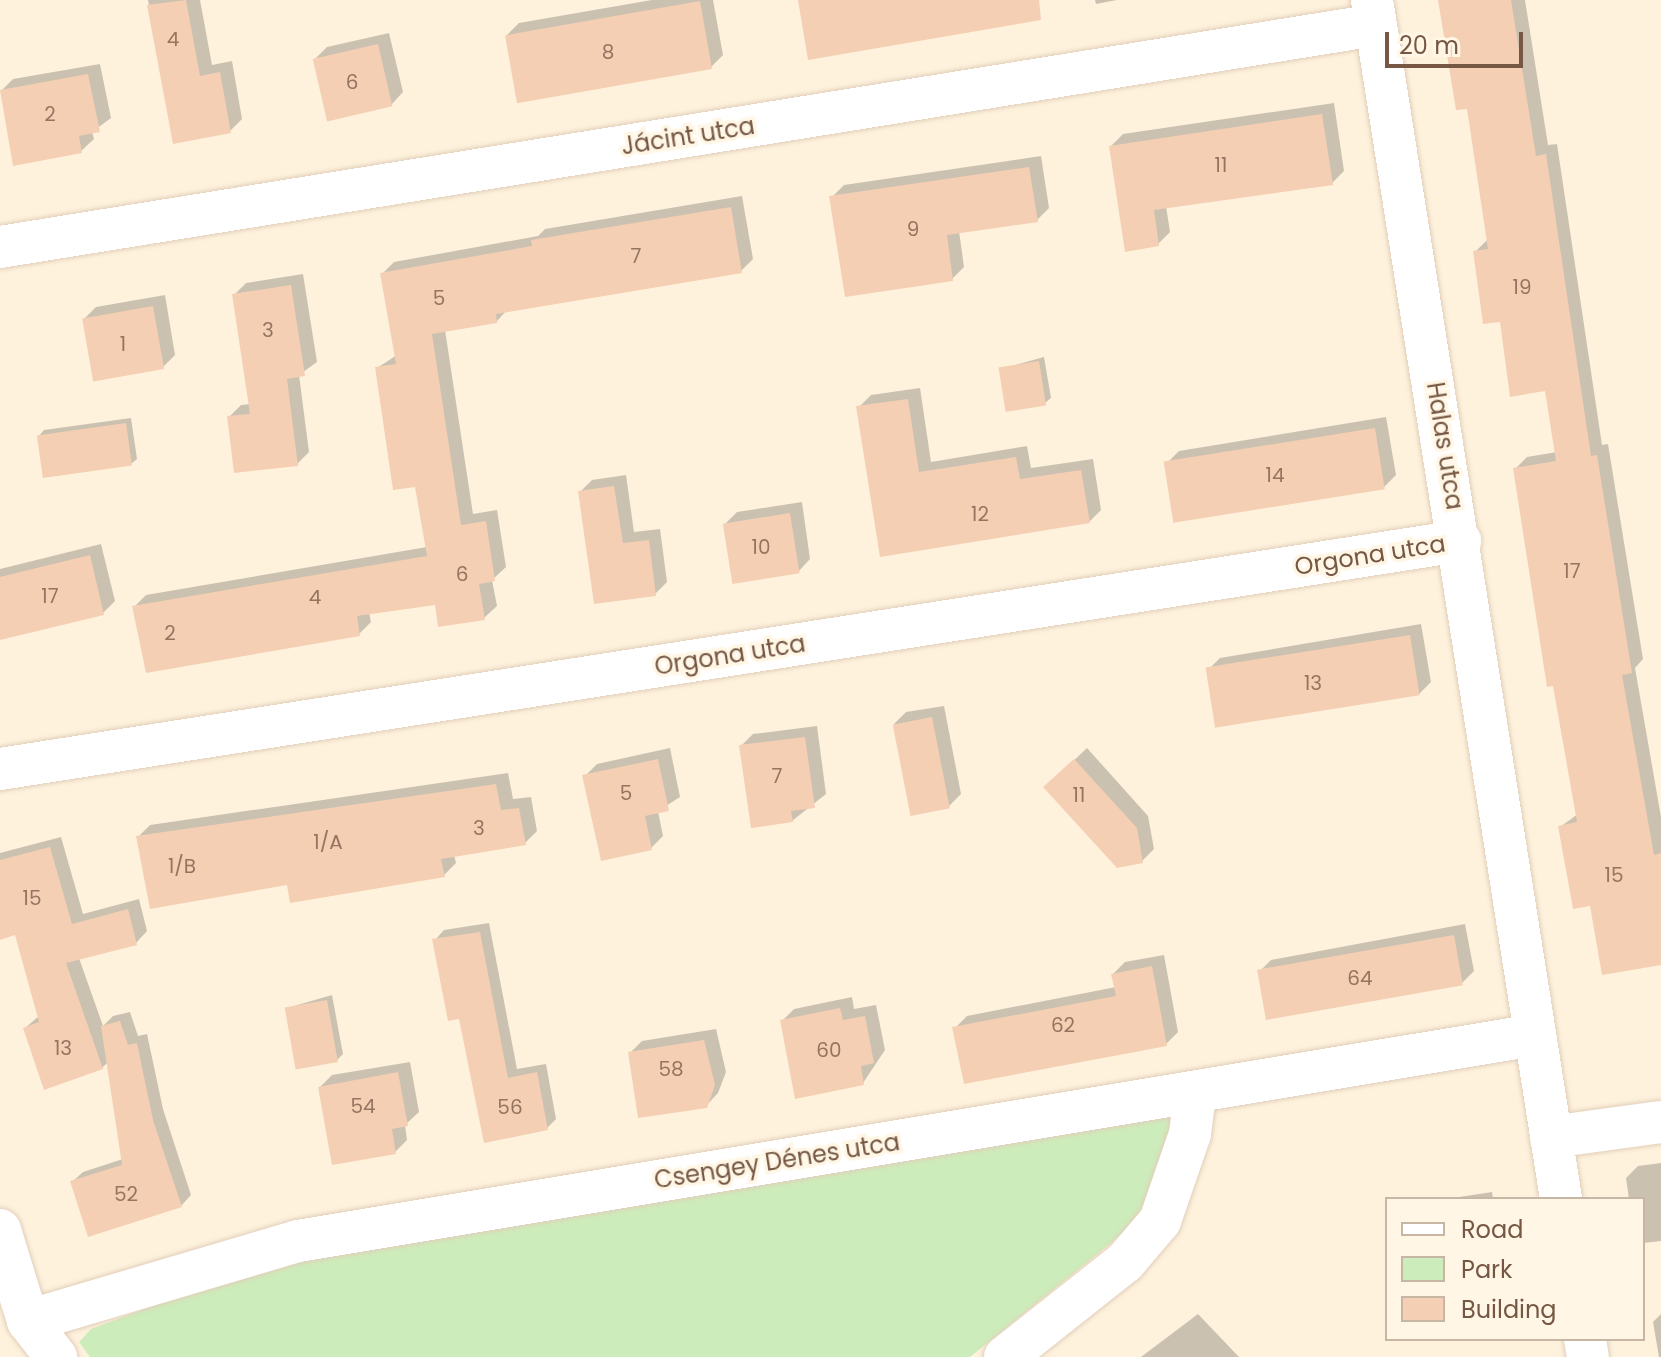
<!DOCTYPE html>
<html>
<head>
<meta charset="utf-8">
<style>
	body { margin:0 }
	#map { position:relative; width:1661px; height:1357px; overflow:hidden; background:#fef2dd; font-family:Poppins,sans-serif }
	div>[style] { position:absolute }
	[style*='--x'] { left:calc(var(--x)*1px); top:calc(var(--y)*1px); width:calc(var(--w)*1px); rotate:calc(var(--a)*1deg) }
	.green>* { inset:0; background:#cdecbb }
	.shadow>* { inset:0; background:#0003 }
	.building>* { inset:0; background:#f5cfb3; transform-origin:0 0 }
	.roads { filter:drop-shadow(0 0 2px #e2ceb9) drop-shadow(0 0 2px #e2ceb9) }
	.minor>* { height:42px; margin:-21px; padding:0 21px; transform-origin:21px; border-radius:21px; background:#fff }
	span { translate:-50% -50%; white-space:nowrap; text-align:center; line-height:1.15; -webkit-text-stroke:7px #fff6e5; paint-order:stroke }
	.number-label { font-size:20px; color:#957560 }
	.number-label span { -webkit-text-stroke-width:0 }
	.street-label { font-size:24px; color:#755744 }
	.legend { position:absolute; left:1385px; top:1197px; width:260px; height:144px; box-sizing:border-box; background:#fff6e5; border:2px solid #c8b6a5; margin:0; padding:10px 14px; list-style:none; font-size:24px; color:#755744 }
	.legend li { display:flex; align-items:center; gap:16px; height:40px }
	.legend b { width:40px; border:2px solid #c8b6a5 }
	.scale { position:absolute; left:1385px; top:32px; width:138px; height:36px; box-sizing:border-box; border:4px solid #755744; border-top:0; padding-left:10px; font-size:24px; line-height:28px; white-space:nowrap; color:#755744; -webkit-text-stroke:6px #fff6e5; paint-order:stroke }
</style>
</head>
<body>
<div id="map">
	<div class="green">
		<div style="clip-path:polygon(1176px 1109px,1172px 1141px,1138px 1221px,970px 1357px,90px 1357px,79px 1342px,91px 1329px,212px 1284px,348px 1248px)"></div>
	</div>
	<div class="shadow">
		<div style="clip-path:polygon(148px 0,200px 0,212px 65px,232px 61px,242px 119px,230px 131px,174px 142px)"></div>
		<div style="clip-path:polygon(652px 0,713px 0,723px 55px,711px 67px,507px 35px,519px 23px)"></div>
		<div style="clip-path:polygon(1095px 0,1117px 0,1096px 4px)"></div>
		<div style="clip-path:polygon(1440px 0,1525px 0,1548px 145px,1557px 144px,1602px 445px,1608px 444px,1643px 659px,1635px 668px,1661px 817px,1661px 963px,1592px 904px,1560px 827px,1578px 814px,1515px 469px,1527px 457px,1557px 452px,1547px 389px,1501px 320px,1475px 252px,1488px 239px,1468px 106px)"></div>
		<div style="clip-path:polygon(389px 33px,403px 92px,391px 105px,315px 59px,327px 47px)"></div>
		<div style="clip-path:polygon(100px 64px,111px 118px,92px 132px,94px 139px,81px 151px,1px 91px,13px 79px)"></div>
		<div style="clip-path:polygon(1334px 103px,1344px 171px,1332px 183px,1166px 206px,1170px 232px,1158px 244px,1111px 146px,1123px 134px)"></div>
		<div style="clip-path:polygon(1041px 156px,1049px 208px,1037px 220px,959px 231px,964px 267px,952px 279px,832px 197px,844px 185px)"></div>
		<div style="clip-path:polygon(742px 196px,753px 259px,741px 271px,507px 310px,497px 321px,445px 330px,473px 514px,497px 510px,506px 567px,492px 580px,497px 606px,484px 618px,436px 603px,369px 612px,371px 622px,359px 634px,134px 607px,146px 595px,427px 547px,417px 484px,377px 368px,397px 355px,382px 274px,394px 262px,538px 236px,545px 229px)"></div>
		<div style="clip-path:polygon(303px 274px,317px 362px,299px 375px,309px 452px,297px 464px,229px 417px,241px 405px,251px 404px,234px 295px,246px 283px)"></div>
		<div style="clip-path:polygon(165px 295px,175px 355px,163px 367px,84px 319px,96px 307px)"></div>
		<div style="clip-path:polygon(1044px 357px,1051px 398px,1045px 403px,1001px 369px)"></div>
		<div style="clip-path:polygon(920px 388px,931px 462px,1027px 446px,1031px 468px,1093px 459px,1101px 510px,1089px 522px,881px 555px,859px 407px,871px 395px)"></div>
		<div style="clip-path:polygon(1386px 417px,1396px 475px,1384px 487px,1167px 463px,1179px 451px)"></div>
		<div style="clip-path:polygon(131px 418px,137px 459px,131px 464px,39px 436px,44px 430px)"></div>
		<div style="clip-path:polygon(626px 475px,634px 532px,660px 529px,667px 582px,655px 594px,580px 492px,592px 480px)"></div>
		<div style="clip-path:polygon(802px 502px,810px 559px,798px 572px,725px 524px,737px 512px)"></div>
		<div style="clip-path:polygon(101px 544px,115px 601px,103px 613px,0 638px,0 569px)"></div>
		<div style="clip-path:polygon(1421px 624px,1431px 682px,1419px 694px,1208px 670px,1220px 658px)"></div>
		<div style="clip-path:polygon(944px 706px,961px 794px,949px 806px,894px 724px,906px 712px)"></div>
		<div style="clip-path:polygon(817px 726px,826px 794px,792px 821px,741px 746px,753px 734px)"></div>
		<div style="clip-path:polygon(670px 748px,680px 797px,658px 811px,663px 836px,651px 848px,585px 776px,597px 764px)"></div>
		<div style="clip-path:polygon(1087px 748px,1148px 816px,1154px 849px,1142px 861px,1046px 787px)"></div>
		<div style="clip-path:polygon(508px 773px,513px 799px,531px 797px,537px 831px,525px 843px,454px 855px,456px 863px,444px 875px,289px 882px,138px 837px,150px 825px)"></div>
		<div style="clip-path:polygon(61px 837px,83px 914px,139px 899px,147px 931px,136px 943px,79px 958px,103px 1026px,113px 1016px,130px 1012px,138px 1036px,147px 1034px,163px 1109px,191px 1195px,181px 1206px,72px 1182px,83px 1172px,123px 1159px,108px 1062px,102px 1068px,25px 1028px,39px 1016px,17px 933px,0 938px,0 853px)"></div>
		<div style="clip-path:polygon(489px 923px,517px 1069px,546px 1064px,556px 1119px,547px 1128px,461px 1017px,435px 940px,444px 930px)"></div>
		<div style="clip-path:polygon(1465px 924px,1474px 971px,1462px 983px,1259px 972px,1271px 960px)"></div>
		<div style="clip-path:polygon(1164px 955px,1178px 1032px,1166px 1044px,955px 1028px,967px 1016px,1116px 987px,1113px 974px,1125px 962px)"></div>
		<div style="clip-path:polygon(332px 995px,343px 1054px,337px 1060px,287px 1008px)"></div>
		<div style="clip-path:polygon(852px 997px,854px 1009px,876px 1005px,885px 1050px,863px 1083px,782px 1021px,794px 1009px)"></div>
		<div style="clip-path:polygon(716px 1029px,726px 1072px,718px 1093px,706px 1106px,630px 1053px,642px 1041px)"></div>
		<div style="clip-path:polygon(410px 1062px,419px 1112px,405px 1125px,407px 1140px,395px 1152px,320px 1087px,332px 1075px)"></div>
		<div style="clip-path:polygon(1661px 1163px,1661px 1241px,1643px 1243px,1643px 1199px,1629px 1199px,1626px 1178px,1638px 1166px)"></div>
		<div style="clip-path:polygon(1492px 1192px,1493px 1199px,1446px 1199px)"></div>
		<div style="clip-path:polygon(1198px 1314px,1239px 1357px,1141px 1357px)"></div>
		<div style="clip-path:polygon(1661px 1314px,1661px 1357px,1659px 1357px,1653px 1322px)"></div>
	</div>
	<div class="building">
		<div style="clip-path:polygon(186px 0,200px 76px,220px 72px,231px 133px,173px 144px,147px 5px)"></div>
		<div style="clip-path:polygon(798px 0,1039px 0,1041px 20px,808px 60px)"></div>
		<div style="clip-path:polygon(1438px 0,1511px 0,1536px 156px,1546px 154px,1591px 456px,1597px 455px,1632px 673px,1622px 675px,1654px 855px,1661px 853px,1661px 965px,1602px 975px,1590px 906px,1573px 909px,1558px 826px,1577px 822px,1553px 686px,1547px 687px,1513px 468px,1556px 461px,1545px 391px,1510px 397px,1500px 322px,1483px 324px,1473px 251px,1488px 249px,1467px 109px,1456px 110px)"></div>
		<div style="left:700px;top:1px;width:69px;height:198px;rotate:80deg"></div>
		<div style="left:378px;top:44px;width:64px;height:67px;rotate:77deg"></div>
		<div style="clip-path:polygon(88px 74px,100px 132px,79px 136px,82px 153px,13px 166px,0 90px)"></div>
		<div style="clip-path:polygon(1322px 114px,1333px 185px,1154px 210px,1159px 246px,1125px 252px,1109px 146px)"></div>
		<div style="clip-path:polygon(1029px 167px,1038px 222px,947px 235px,953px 281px,845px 297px,829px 196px)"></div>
		<div style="clip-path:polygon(731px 207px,742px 273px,496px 314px,497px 323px,432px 334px,461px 525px,486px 521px,495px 581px,479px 584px,485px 620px,438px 627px,435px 605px,357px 616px,360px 636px,146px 673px,132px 606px,427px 556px,415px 487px,393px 490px,375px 367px,396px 364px,380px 273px,532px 246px,531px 240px)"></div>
		<div style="clip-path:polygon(291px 285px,305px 376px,287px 379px,298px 466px,234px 473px,227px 416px,250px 414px,232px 294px)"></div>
		<div style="left:153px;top:306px;width:64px;height:72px;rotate:80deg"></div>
		<div style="left:1039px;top:361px;width:45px;height:41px;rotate:81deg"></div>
		<div style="clip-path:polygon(908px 399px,919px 472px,1016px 457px,1020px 479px,1081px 470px,1090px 523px,880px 557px,856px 406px)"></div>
		<div style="left:126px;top:423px;width:43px;height:90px;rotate:82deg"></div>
		<div style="left:1375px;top:428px;width:62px;height:214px;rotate:81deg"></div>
		<div style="clip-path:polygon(614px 486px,623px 543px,649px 540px,656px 596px,594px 604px,578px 491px)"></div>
		<div style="left:790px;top:513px;width:61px;height:68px;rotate:81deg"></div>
		<div style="clip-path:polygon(90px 555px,104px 615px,0 640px,0 577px)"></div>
		<div style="left:1410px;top:635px;width:61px;height:207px;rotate:81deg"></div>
		<div style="left:932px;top:717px;width:93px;height:40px;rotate:79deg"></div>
		<div style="clip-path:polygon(805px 737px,815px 808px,791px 811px,793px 822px,751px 828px,739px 745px)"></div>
		<div style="clip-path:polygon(658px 759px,669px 811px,645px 816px,652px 850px,601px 861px,582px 775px)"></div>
		<div style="clip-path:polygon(1074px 759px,1137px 828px,1143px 863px,1117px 868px,1043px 787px)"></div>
		<div style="clip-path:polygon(496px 784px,501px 810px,519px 808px,526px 845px,441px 859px,445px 877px,290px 903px,287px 885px,150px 909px,136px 836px)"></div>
		<div style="clip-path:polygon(50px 847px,72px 924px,128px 909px,137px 945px,66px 963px,103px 1069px,44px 1090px,23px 1028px,39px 1022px,15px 935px,0 940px,0 860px)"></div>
		<div style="clip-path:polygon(480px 932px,508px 1078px,537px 1072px,548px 1130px,484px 1143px,459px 1019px,448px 1021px,432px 939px)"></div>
		<div style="left:1454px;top:935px;width:51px;height:200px;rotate:80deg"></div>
		<div style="clip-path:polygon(1152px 966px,1167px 1046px,964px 1084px,952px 1027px,1116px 996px,1111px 974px)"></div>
		<div style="left:327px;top:1000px;width:63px;height:43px;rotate:80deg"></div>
		<div style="clip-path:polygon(840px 1008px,843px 1020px,865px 1016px,874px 1063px,861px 1066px,864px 1085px,795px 1099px,780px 1020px)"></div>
		<div style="clip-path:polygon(120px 1021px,128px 1045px,137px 1043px,153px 1120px,182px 1207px,88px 1237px,70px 1181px,122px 1165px,101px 1026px)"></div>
		<div style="clip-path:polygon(704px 1040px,715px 1085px,707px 1108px,638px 1118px,628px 1052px)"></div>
		<div style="clip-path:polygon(398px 1072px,408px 1126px,392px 1129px,396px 1154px,332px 1165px,318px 1087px)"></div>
	</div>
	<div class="roads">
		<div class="minor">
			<div style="--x:1372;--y:0;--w:1214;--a:81.04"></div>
			<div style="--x:0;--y:247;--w:1393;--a:-9.17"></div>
			<div style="--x:0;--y:769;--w:1478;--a:-8.88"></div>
			<div style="--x:1551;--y:1137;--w:111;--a:-7.8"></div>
			<div style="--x:0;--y:1230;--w:95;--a:72.9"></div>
			<div style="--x:28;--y:1321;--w:46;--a:52.1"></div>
			<div style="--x:28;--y:1321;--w:282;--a:-16.5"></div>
			<div style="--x:298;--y:1241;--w:1253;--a:-9.46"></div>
			<div style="--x:1585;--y:1339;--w:18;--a:81"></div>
			<div style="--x:1005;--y:1357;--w:153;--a:-38.4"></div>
			<div style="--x:1125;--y:1262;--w:54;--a:-49.5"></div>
			<div style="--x:1160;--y:1221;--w:92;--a:-71"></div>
			<div style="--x:1190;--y:1134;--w:41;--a:-83"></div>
		</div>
	</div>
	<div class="number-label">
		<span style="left:173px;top:39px">4</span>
		<span style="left:608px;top:52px">8</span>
		<span style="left:352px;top:82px">6</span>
		<span style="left:50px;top:114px">2</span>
		<span style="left:1221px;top:165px">11</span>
		<span style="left:913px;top:229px">9</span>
		<span style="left:636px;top:256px">7</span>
		<span style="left:1522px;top:287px">19</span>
		<span style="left:439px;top:298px">5</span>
		<span style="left:268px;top:330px">3</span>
		<span style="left:123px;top:344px">1</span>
		<span style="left:1275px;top:475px">14</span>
		<span style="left:980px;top:514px">12</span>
		<span style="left:761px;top:547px">10</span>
		<span style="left:1572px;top:571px">17</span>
		<span style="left:462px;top:574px">6</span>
		<span style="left:50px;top:596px">17</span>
		<span style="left:315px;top:597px">4</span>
		<span style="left:170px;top:633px">2</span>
		<span style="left:1313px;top:683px">13</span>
		<span style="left:777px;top:776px">7</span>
		<span style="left:626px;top:793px">5</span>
		<span style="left:1079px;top:795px">11</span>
		<span style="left:479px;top:828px">3</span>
		<span style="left:328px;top:842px">1/A</span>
		<span style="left:182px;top:866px">1/B</span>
		<span style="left:1614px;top:875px">15</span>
		<span style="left:32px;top:898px">15</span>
		<span style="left:1360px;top:978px">64</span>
		<span style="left:1063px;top:1025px">62</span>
		<span style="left:63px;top:1048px">13</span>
		<span style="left:829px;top:1050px">60</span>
		<span style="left:671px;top:1069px">58</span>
		<span style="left:363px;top:1106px">54</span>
		<span style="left:510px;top:1107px">56</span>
		<span style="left:126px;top:1194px">52</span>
	</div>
	<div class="street-label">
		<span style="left:688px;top:136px;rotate:-9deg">Jácint utca</span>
		<span style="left:1445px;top:446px;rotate:81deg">Halas utca</span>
		<span style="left:1370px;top:555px;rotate:-9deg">Orgona utca</span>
		<span style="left:730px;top:655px;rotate:-9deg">Orgona utca</span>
		<span style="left:777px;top:1161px;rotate:-9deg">Csengey Dénes utca</span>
	</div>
	<ul class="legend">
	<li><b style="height:10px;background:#fff"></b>Road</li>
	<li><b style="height:22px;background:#cdecbb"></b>Park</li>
	<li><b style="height:22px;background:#f5cfb3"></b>Building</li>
	</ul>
	<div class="scale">20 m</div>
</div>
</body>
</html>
